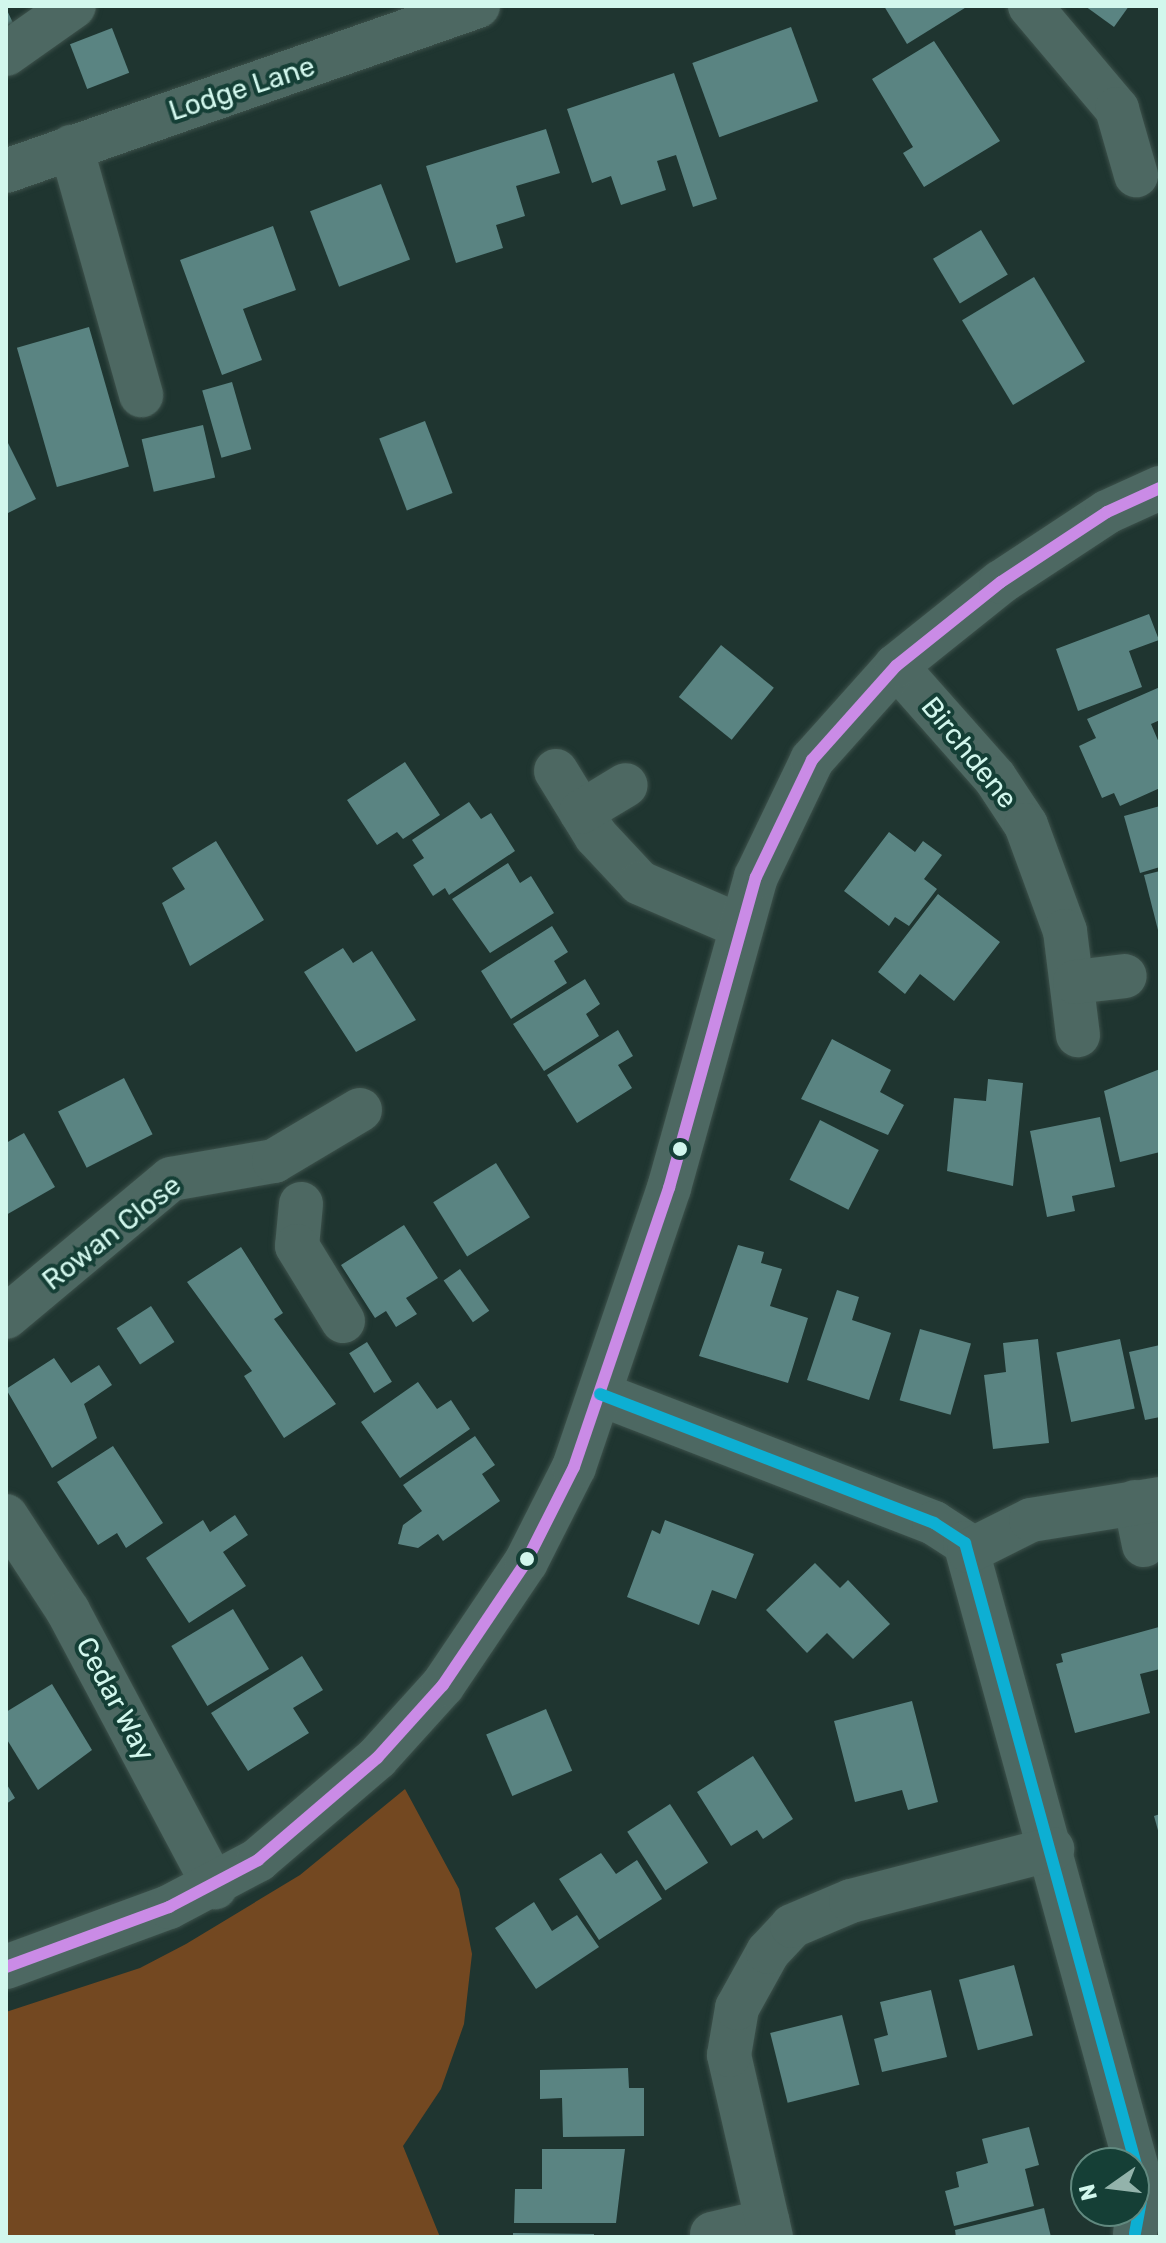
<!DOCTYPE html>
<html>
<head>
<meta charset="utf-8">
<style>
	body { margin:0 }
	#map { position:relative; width:1166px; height:2243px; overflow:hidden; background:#1f3530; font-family:Rubik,sans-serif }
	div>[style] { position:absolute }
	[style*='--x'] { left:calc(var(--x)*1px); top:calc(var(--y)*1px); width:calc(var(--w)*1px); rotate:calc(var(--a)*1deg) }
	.green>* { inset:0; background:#734821 }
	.building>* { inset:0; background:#5a8482; transform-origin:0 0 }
	.roads { filter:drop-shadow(0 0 2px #3d514b) drop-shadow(0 0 2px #3d514b) }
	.minor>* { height:44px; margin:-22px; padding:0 22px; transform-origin:22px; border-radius:22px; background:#4d6862 }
	.bus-1>* { height:12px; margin:-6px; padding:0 6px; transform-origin:6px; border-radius:6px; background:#ca8be6 }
	.bus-2>* { height:12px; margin:-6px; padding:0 6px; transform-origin:6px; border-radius:6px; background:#0dafd3 }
	.dots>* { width:22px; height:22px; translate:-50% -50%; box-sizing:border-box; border:4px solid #153f36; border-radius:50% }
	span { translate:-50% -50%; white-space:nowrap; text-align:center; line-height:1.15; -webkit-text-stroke:8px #153f36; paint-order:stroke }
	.street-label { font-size:28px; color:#d2f7ed }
	.frame { position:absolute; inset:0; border:8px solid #d2f7ed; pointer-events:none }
	.north { position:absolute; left:1070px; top:2147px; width:80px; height:80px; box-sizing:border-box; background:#153f36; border:2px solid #61897f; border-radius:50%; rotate:256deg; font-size:22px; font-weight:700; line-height:32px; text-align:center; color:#d2f7ed }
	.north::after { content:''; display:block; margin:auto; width:28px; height:36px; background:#93b3ab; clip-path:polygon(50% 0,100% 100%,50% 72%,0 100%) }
</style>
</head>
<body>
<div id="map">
	<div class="green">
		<div style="clip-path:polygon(405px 1789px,459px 1889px,472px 1954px,464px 2024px,441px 2089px,403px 2146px,440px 2237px,6px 2237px,6px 2012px,140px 1968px,186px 1944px,300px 1875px)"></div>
	</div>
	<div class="building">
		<div style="clip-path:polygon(884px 6px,968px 6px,907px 44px)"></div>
		<div style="clip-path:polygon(1085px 6px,1129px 6px,1114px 27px)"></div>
		<div style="clip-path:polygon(6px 8px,13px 23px,6px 26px)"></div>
		<div style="left:791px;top:27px;width:79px;height:105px;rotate:70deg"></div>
		<div style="left:112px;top:28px;width:48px;height:45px;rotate:69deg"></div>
		<div style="clip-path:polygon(934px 41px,1000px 141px,924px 187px,903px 153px,913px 147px,872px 79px)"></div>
		<div style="clip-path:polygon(674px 73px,717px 199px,693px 207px,676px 155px,657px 161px,666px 190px,621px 205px,611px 176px,592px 183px,567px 109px)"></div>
		<div style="clip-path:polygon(546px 129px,560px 173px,516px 186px,525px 216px,496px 225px,503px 248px,456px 263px,426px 166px)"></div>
		<div style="left:381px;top:184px;width:81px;height:76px;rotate:69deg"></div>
		<div style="clip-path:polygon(273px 226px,296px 290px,243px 309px,262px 360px,222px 375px,180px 260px)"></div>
		<div style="left:981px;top:230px;width:52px;height:56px;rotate:59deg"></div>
		<div style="left:1034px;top:277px;width:99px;height:84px;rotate:59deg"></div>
		<div style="left:89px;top:327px;width:145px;height:75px;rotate:74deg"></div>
		<div style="left:232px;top:382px;width:70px;height:31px;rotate:74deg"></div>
		<div style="left:425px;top:421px;width:77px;height:49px;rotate:69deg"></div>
		<div style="left:203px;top:425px;width:54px;height:63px;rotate:77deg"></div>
		<div style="clip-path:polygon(6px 439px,36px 499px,6px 514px)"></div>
		<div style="clip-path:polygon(1149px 614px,1159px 640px,1129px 651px,1142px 687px,1078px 711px,1056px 649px)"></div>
		<div style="left:721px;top:645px;width:68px;height:67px;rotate:39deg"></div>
		<div style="clip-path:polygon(1160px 687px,1160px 720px,1151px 724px,1160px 745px,1160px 788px,1120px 806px,1114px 793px,1102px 798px,1079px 746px,1096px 738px,1087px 719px)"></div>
		<div style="clip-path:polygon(405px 762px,440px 815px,403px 839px,397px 832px,377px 845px,347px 800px)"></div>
		<div style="clip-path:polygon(469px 802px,481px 819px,491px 813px,515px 851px,449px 895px,445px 888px,433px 896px,413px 865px,424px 858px,412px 840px)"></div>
		<div style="clip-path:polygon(1160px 806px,1160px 867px,1140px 873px,1124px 816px)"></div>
		<div style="clip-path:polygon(889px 832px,915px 852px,923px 841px,942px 855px,924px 879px,937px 889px,909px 926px,895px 917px,889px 926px,844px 891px)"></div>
		<div style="clip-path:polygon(216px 841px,264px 920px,190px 966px,162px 903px,185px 889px,172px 868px)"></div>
		<div style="clip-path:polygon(508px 863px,520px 883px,531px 876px,554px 913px,490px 953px,452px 899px)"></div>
		<div style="clip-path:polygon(1160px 871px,1160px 933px,1159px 934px,1144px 875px)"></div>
		<div style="clip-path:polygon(938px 894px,1000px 942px,954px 1001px,920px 974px,905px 994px,878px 972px)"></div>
		<div style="clip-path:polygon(552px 926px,568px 952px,554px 961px,567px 983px,511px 1019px,481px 971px)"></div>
		<div style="clip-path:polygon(343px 948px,353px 963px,372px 951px,416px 1020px,356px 1052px,304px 972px)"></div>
		<div style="clip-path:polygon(585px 979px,600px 1004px,586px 1014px,599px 1036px,544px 1071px,513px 1024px)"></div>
		<div style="clip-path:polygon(618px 1030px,633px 1056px,618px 1065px,632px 1088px,577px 1123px,547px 1075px)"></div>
		<div style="clip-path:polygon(832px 1039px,891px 1070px,880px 1092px,904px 1105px,888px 1135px,801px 1099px)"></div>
		<div style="clip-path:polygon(1160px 1069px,1160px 1152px,1120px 1162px,1104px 1091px)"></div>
		<div style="left:124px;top:1078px;width:63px;height:74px;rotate:63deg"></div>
		<div style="clip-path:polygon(988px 1079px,1023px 1083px,1013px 1186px,947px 1171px,954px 1098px,986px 1101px)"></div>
		<div style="clip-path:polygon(1100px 1117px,1115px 1187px,1072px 1196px,1075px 1211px,1047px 1217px,1030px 1131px)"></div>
		<div style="left:820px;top:1120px;width:66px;height:67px;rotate:27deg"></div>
		<div style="clip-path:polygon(24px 1133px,55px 1187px,6px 1215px,6px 1143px)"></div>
		<div style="left:496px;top:1163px;width:64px;height:74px;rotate:58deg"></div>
		<div style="clip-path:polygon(404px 1225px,438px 1278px,406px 1298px,417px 1314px,396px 1327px,386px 1311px,375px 1318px,341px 1265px)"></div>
		<div style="clip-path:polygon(738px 1245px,764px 1252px,761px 1263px,782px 1269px,770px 1306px,808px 1318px,788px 1383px,699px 1356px)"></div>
		<div style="clip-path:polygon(241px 1247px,283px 1313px,274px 1319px,336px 1404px,284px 1438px,244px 1376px,252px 1371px,187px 1282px)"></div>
		<div style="left:460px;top:1269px;width:51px;height:20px;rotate:55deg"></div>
		<div style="clip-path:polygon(837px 1290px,859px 1297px,852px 1320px,891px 1333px,869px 1400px,807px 1380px)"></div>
		<div style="left:151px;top:1306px;width:43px;height:41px;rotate:57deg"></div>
		<div style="left:920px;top:1329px;width:53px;height:74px;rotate:16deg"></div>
		<div style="clip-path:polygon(1038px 1339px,1049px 1443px,993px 1449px,984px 1375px,1006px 1372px,1003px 1343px)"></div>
		<div style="left:1120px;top:1339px;width:71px;height:65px;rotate:78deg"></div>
		<div style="left:367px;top:1342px;width:47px;height:21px;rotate:58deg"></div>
		<div style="clip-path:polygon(1160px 1345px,1160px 1417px,1145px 1420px,1129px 1352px)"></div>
		<div style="clip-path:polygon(54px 1358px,71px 1383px,99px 1365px,112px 1385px,84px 1404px,97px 1438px,52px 1468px,6px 1389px)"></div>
		<div style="clip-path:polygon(418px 1382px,437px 1409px,451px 1400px,470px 1429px,400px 1478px,361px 1422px)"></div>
		<div style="clip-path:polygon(475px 1436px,495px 1465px,482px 1474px,500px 1501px,443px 1541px,438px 1534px,418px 1548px,398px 1544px,403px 1525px,422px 1511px,403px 1485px)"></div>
		<div style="clip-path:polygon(113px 1446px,163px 1523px,126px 1548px,117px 1533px,98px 1545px,57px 1482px)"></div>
		<div style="clip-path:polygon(235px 1515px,248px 1535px,223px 1552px,246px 1586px,189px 1623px,146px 1558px,203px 1520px,210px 1532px)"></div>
		<div style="clip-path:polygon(665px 1520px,754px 1554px,736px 1599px,712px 1590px,699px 1625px,627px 1597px,652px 1530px,660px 1534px)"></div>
		<div style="clip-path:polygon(815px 1563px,840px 1588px,848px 1580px,890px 1624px,853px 1659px,827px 1633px,807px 1653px,766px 1610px)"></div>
		<div style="left:233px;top:1609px;width:70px;height:72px;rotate:59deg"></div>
		<div style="clip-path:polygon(1159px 1627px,1160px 1669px,1140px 1674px,1150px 1713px,1075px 1733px,1056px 1664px,1063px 1662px,1061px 1654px)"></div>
		<div style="clip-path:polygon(302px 1656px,323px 1690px,293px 1708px,309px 1733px,248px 1771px,211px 1713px)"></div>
		<div style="clip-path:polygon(52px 1684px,92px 1750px,38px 1790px,6px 1738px,6px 1712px)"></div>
		<div style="clip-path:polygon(912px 1701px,938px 1802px,908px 1810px,902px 1790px,855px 1802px,834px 1721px)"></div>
		<div style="left:546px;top:1709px;width:67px;height:65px;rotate:67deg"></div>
		<div style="clip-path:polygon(753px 1756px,793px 1819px,763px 1839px,757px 1830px,731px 1846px,697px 1792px)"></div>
		<div style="clip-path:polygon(6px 1783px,15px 1798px,6px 1804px)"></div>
		<div style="left:670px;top:1804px;width:70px;height:51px;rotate:57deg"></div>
		<div style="clip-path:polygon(1160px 1814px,1160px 1834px,1159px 1834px,1154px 1816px)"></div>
		<div style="clip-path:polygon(601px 1853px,616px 1874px,637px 1860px,662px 1899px,599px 1940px,559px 1879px)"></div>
		<div style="clip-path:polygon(534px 1902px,552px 1931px,577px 1915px,599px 1947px,536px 1989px,495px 1928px)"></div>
		<div style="left:1014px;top:1965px;width:73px;height:57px;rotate:75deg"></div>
		<div style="clip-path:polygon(931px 1990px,947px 2057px,882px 2072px,874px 2039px,888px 2035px,880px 2002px)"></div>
		<div style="left:842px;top:2015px;width:72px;height:74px;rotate:76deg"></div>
		<div style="clip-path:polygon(628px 2068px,629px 2088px,644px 2088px,644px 2136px,563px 2137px,562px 2098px,540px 2099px,540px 2070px)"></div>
		<div style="clip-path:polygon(1029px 2127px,1039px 2165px,1025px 2169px,1034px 2206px,954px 2226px,945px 2191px,959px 2187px,956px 2172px,988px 2163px,982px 2139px)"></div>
		<div style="clip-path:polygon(542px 2149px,625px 2149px,616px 2223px,514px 2223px,515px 2189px,542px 2189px)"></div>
		<div style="clip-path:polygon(1044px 2208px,1051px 2237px,956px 2237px,955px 2230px)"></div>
		<div style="clip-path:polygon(513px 2233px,594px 2234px,594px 2237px,513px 2237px)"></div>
	</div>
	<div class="roads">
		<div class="minor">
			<div style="--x:1030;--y:6;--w:135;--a:49.8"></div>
			<div style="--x:1117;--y:109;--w:69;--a:73.9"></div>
			<div style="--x:6;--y:54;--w:83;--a:-35.2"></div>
			<div style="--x:71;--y:147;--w:258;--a:74.2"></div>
			<div style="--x:6;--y:171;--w:500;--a:-19.27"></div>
			<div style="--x:896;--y:666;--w:149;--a:48.5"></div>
			<div style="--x:995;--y:778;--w:56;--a:56.6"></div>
			<div style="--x:1026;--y:825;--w:113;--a:69.8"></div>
			<div style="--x:1065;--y:931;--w:105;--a:82.9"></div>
			<div style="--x:556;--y:771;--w:76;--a:58.4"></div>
			<div style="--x:596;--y:836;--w:64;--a:46.9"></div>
			<div style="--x:640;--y:883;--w:109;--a:23.3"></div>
			<div style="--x:581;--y:812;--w:52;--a:-31"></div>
			<div style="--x:1075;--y:982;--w:50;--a:-6.8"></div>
			<div style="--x:301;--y:1204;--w:42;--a:95.4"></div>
			<div style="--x:297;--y:1246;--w:88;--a:58.5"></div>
			<div style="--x:6;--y:1317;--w:215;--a:-39.9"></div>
			<div style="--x:171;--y:1179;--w:105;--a:-9.9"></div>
			<div style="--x:274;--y:1161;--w:100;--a:-30.7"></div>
			<div style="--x:600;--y:1394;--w:358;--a:21.1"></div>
			<div style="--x:934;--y:1523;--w:37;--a:33"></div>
			<div style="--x:965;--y:1543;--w:671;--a:74.62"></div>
			<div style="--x:1143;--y:2190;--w:44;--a:100.5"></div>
			<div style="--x:1135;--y:1502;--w:44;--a:78.2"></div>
			<div style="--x:6;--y:1516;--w:113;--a:56.9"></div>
			<div style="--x:68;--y:1611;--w:313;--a:62"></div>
			<div style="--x:969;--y:1551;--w:69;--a:-26.6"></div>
			<div style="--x:1031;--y:1520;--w:131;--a:-9.2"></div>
			<div style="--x:6;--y:1967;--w:174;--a:-20.2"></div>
			<div style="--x:169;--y:1907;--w:101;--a:-27.8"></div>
			<div style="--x:258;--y:1860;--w:157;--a:-40.6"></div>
			<div style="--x:377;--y:1758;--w:98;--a:-47.9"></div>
			<div style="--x:443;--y:1685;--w:148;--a:-56"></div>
			<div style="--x:526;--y:1562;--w:106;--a:-63.2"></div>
			<div style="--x:574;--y:1467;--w:295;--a:-71.2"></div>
			<div style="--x:669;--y:1188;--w:323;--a:-74.4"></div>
			<div style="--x:756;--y:877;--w:130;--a:-64.4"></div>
			<div style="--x:812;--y:760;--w:126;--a:-48.2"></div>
			<div style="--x:896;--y:666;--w:134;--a:-38.7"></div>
			<div style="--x:1001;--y:582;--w:127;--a:-33.4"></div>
			<div style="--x:1107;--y:512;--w:58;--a:-24.4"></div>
			<div style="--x:712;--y:2234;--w:57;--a:-13.3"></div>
			<div style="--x:771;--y:2237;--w:187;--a:-103"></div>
			<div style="--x:729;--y:2055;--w:48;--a:-80.3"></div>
			<div style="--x:737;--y:2008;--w:64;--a:-61"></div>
			<div style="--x:768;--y:1952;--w:35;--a:-47"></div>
			<div style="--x:792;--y:1926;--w:64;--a:-23"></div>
			<div style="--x:851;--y:1901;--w:208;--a:-14.5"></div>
		</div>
	</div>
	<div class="bus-1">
		<div style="--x:6;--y:1967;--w:174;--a:-20.2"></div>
		<div style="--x:169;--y:1907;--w:101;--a:-27.8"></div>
		<div style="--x:258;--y:1860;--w:157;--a:-40.6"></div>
		<div style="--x:377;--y:1758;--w:98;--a:-47.9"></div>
		<div style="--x:443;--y:1685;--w:148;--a:-56"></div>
		<div style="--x:526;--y:1562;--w:106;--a:-63.2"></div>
		<div style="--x:574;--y:1467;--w:295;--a:-71.2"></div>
		<div style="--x:669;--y:1188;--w:323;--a:-74.4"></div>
		<div style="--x:756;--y:877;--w:130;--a:-64.4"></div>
		<div style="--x:812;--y:760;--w:126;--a:-48.2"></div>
		<div style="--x:896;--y:666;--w:134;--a:-38.7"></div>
		<div style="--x:1001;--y:582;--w:127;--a:-33.4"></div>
		<div style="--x:1107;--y:512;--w:58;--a:-24.4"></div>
	</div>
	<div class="bus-2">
		<div style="--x:600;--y:1394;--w:358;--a:21.1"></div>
		<div style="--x:934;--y:1523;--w:37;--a:33"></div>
		<div style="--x:965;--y:1543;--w:671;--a:74.62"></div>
		<div style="--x:1143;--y:2190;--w:44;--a:100.5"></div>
	</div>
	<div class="dots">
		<div style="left:680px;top:1149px;background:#d2f7ed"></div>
		<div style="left:527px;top:1559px;background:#d2f7ed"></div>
	</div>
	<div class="street-label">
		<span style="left:242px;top:89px;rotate:-18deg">Lodge Lane</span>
		<span style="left:969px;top:753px;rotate:51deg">Birchdene</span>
		<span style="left:112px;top:1233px;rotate:-38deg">Rowan Close</span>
		<span style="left:115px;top:1699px;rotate:62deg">Cedar Way</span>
	</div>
	<div class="frame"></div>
	<div class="north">N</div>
</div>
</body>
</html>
